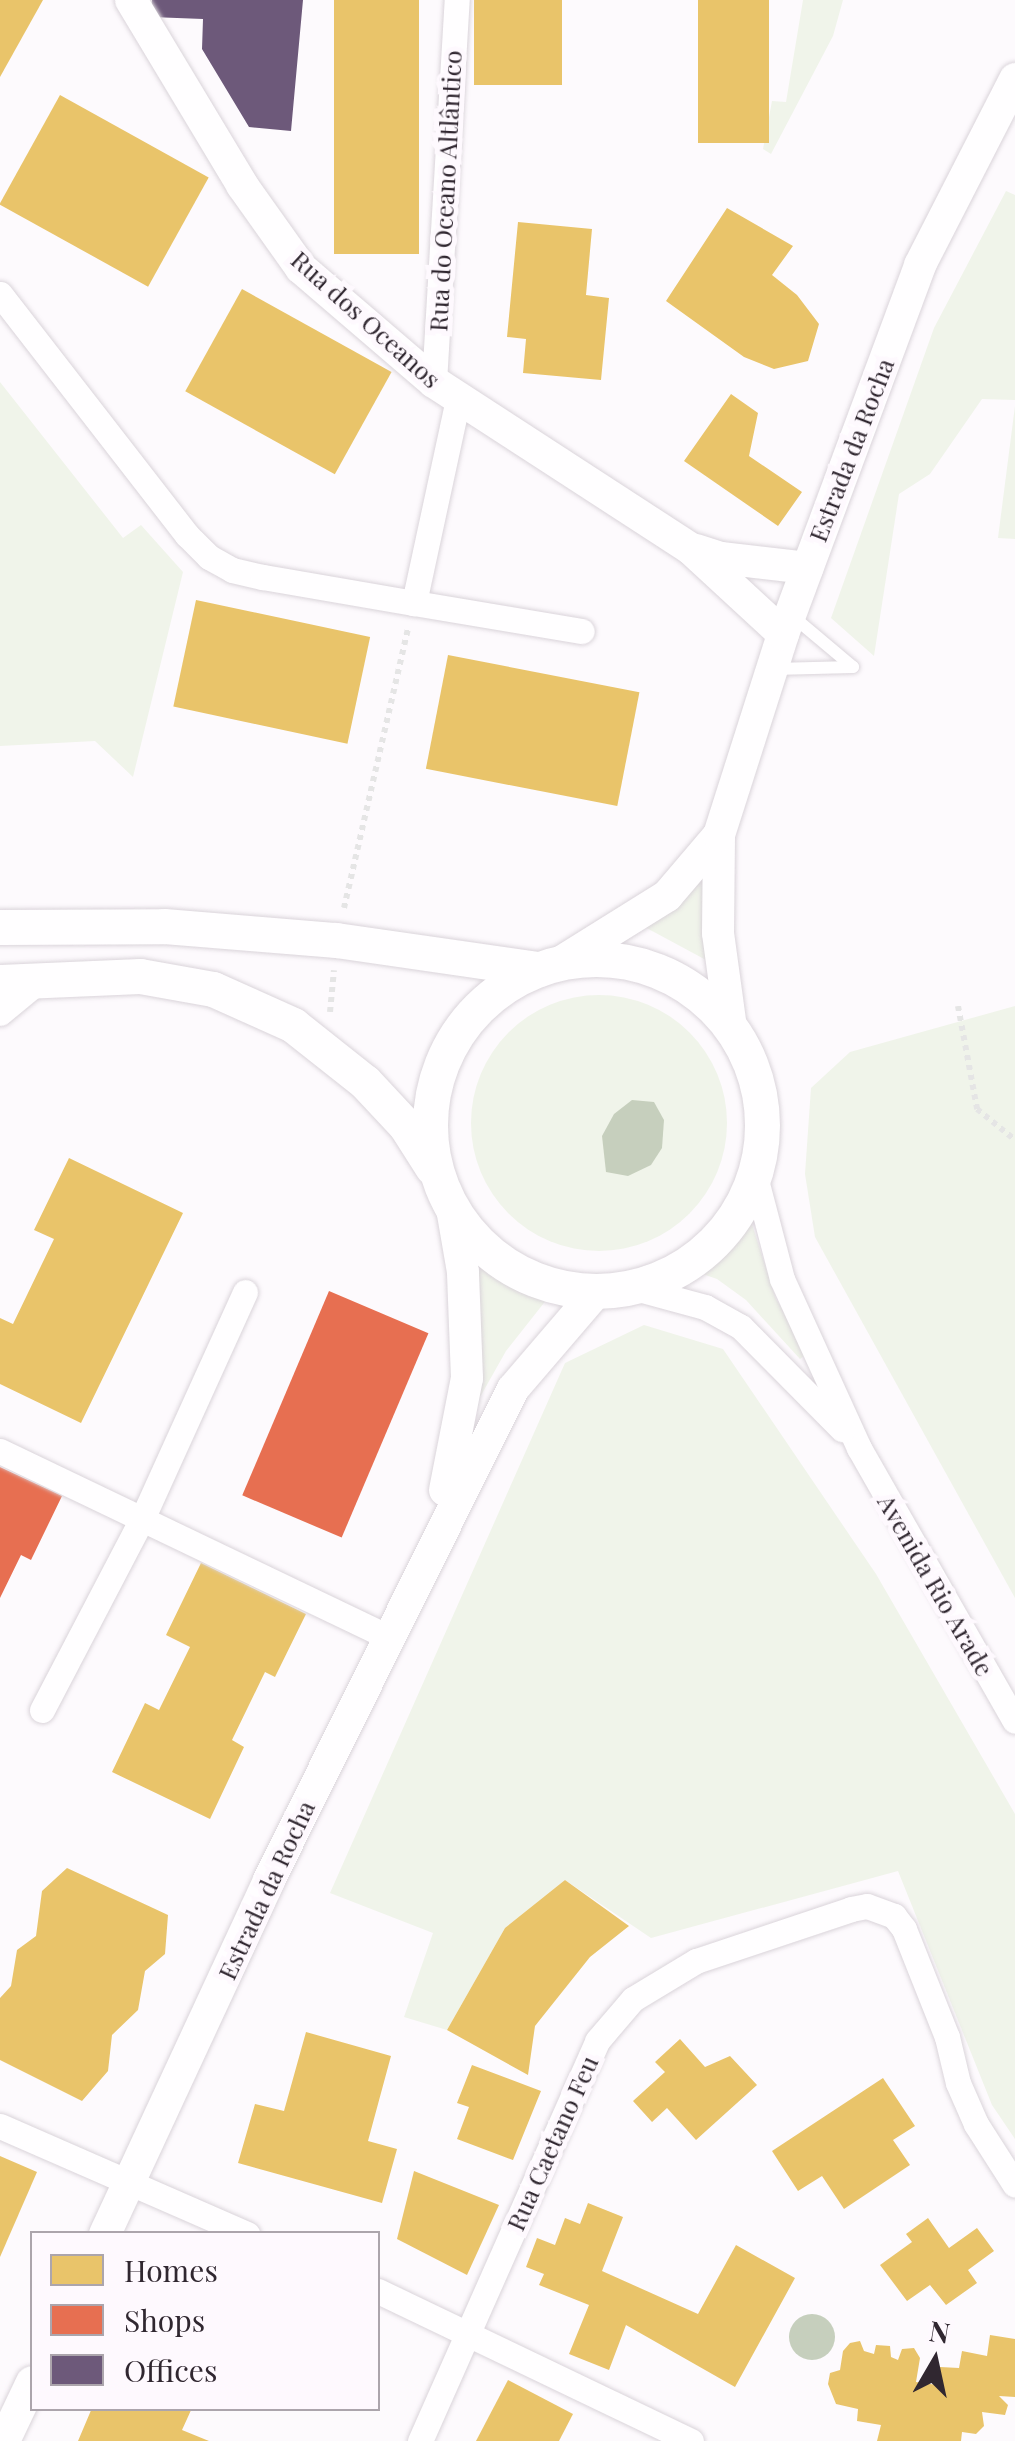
<!DOCTYPE html>
<html>
<head>
<meta charset="utf-8">
<style>
	body { margin:0 }
	#map { position:relative; width:1015px; height:2441px; overflow:hidden; background:#fdfafd; font-family:"Playfair Display",serif }
	div>[style] { position:absolute }
	[style*='--x'] { left:calc(var(--x)*1px); top:calc(var(--y)*1px); width:calc(var(--w)*1px); rotate:calc(var(--a)*1deg) }
	.green>* { inset:0; background:#f0f4ea }
	.round { border-radius:50% }
	.water>* { inset:0; background:#c6cfbd }
	.homes>* { inset:0; background:#e9c46a; transform-origin:0 0 }
	.shops>* { inset:0; background:#e76f51; transform-origin:0 0 }
	.offices>* { inset:0; background:#6d597a }
	.path>* { height:6px; margin-top:-3px; transform-origin:0; background:repeating-linear-gradient(90deg,#e5e5e5 0 5px,transparent 0 10px) }
	.roads { filter:drop-shadow(0 0 2px #dad4da) drop-shadow(0 0 2px #dad4da) }
	.service>* { height:12px; margin:-6px; padding:0 6px; transform-origin:6px; border-radius:6px; background:#fffeff }
	.minor>* { height:25px; margin:-12.5px; padding:0 12.5px; transform-origin:12.5px; border-radius:12.5px; background:#fffeff }
	.tertiary>* { height:32px; margin:-16px; padding:0 16px; transform-origin:16px; border-radius:16px; background:#fffeff }
	.secondary>* { height:35px; margin:-17.5px; padding:0 17.5px; transform-origin:17.5px; border-radius:17.5px; background:#fffeff }
	.secondary>.ring { margin:-17.5px; padding:0; box-sizing:content-box; background:none; border:35px solid #fffeff; border-radius:50% }
	span { translate:-50% -50%; white-space:nowrap; text-align:center; line-height:1.15; -webkit-text-stroke:10px #fef9fe; paint-order:stroke }
	.street-label { font-size:25px; color:#302730 }
	.legend { position:absolute; left:30px; top:2231px; width:350px; height:180px; box-sizing:border-box; background:#fef9fe; border:2px solid #aca5ac; margin:0; padding:12px 18px; list-style:none; font-size:30px; color:#302730 }
	.legend li { display:flex; align-items:center; gap:20px; height:50px }
	.legend b { width:50px; border:2px solid #aca5ac }
	.north { position:absolute; left:885px; top:2311px; width:100px; height:100px; -webkit-text-stroke:8px #fef9fe; paint-order:stroke; rotate:9deg; font-size:28px; font-weight:700; line-height:40px; text-align:center; color:#302730 }
	.north::after { content:''; display:block; margin:auto; width:35px; height:45px; background:#302730; clip-path:polygon(50% 0,100% 100%,50% 72%,0 100%) }
</style>
</head>
<body>
<div id="map">
	<div class="green">
		<div style="clip-path:polygon(803px 0,843px 0,833px 36px,771px 154px,763px 149px,772px 101px,786px 102px)"></div>
		<div style="clip-path:polygon(1006px 191px,1015px 195px,1015px 400px,982px 399px,930px 474px,899px 494px,874px 656px,831px 618px,934px 328px)"></div>
		<div style="clip-path:polygon(0 382px,123px 538px,141px 525px,183px 572px,133px 777px,95px 741px,0 746px)"></div>
		<div style="clip-path:polygon(1015px 406px,1015px 539px,998px 538px)"></div>
		<div style="clip-path:polygon(705px 864px,706px 960px,641px 925px)"></div>
		<div class="round" style="left:471px;top:995px;width:256px;height:256px"></div>
		<div style="clip-path:polygon(1015px 1006px,1015px 1598px,815px 1237px,805px 1174px,811px 1088px,850px 1052px)"></div>
		<div style="clip-path:polygon(749px 1215px,776px 1299px,808px 1353px,800px 1359px,746px 1300px,717px 1279px,691px 1270px,714px 1254px)"></div>
		<div style="clip-path:polygon(476px 1262px,514px 1283px,551px 1294px,506px 1351px,475px 1406px)"></div>
		<div style="clip-path:polygon(644px 1325px,723px 1349px,876px 1574px,1015px 1814px,1015px 2139px,992px 2105px,898px 1871px,651px 1938px,565px 1880px,505px 1928px,447px 2030px,404px 2017px,433px 1933px,330px 1893px,565px 1363px)"></div>
	</div>
	<div class="water">
		<div style="clip-path:polygon(632px 1100px,654px 1102px,664px 1120px,662px 1148px,651px 1165px,628px 1176px,606px 1172px,602px 1136px,614px 1114px)"></div>
		<div class="round" style="left:789px;top:2314px;width:46px;height:46px"></div>
	</div>
	<div class="homes">
		<div style="clip-path:polygon(0 0,43px 0,0 77px)"></div>
		<div style="left:334px;top:0;width:85px;height:254px"></div>
		<div style="left:474px;top:0;width:88px;height:85px"></div>
		<div style="left:698px;top:0;width:71px;height:143px"></div>
		<div style="left:60px;top:95px;width:170px;height:125px;rotate:29deg"></div>
		<div style="clip-path:polygon(727px 208px,793px 246px,772px 275px,797px 295px,819px 324px,808px 361px,774px 369px,744px 357px,666px 301px)"></div>
		<div style="clip-path:polygon(518px 222px,592px 229px,586px 295px,609px 298px,601px 380px,523px 373px,526px 339px,507px 337px)"></div>
		<div style="left:242px;top:289px;width:171px;height:117px;rotate:29deg"></div>
		<div style="clip-path:polygon(731px 394px,758px 413px,749px 456px,802px 492px,778px 526px,684px 461px)"></div>
		<div style="left:196px;top:600px;width:178px;height:109px;rotate:12deg"></div>
		<div style="left:448px;top:655px;width:195px;height:116px;rotate:11deg"></div>
		<div style="clip-path:polygon(69px 1158px,183px 1213px,81px 1423px,0 1384px,0 1318px,13px 1324px,54px 1239px,34px 1230px)"></div>
		<div style="clip-path:polygon(201px 1563px,306px 1614px,275px 1677px,265px 1672px,232px 1740px,244px 1747px,210px 1819px,112px 1772px,145px 1703px,159px 1710px,190px 1647px,166px 1635px)"></div>
		<div style="clip-path:polygon(67px 1868px,168px 1915px,165px 1954px,145px 1971px,138px 2010px,112px 2035px,108px 2071px,82px 2101px,0 2060px,0 1998px,11px 1986px,17px 1950px,36px 1936px,42px 1891px)"></div>
		<div style="clip-path:polygon(565px 1880px,629px 1926px,590px 1957px,535px 2026px,528px 2075px,447px 2030px,505px 1928px)"></div>
		<div style="clip-path:polygon(306px 2032px,391px 2056px,368px 2141px,397px 2149px,382px 2203px,238px 2163px,255px 2104px,284px 2111px)"></div>
		<div style="clip-path:polygon(680px 2039px,705px 2067px,730px 2056px,757px 2085px,696px 2140px,667px 2108px,652px 2122px,633px 2101px,665px 2072px,655px 2062px)"></div>
		<div style="clip-path:polygon(472px 2065px,541px 2091px,513px 2160px,457px 2139px,469px 2107px,457px 2103px)"></div>
		<div style="clip-path:polygon(883px 2078px,915px 2126px,893px 2140px,910px 2165px,844px 2209px,822px 2176px,798px 2191px,772px 2151px)"></div>
		<div style="clip-path:polygon(0 2156px,37px 2172px,0 2257px)"></div>
		<div style="clip-path:polygon(414px 2171px,499px 2205px,467px 2275px,397px 2239px)"></div>
		<div style="clip-path:polygon(588px 2203px,623px 2217px,602px 2271px,698px 2314px,736px 2245px,795px 2278px,735px 2387px,626px 2325px,609px 2370px,569px 2354px,589px 2305px,539px 2285px,544px 2274px,526px 2267px,537px 2238px,555px 2245px,565px 2218px,580px 2224px)"></div>
		<div style="clip-path:polygon(928px 2218px,949px 2248px,977px 2228px,994px 2251px,968px 2270px,977px 2283px,946px 2305px,930px 2285px,907px 2301px,880px 2265px,912px 2242px,906px 2234px)"></div>
		<div style="clip-path:polygon(990px 2335px,1015px 2339px,1015px 2397px,999px 2396px,1008px 2405px,1005px 2415px,982px 2412px,984px 2426px,976px 2434px,962px 2432px,961px 2441px,877px 2441px,881px 2425px,857px 2421px,858px 2409px,836px 2404px,828px 2384px,830px 2373px,840px 2370px,843px 2351px,850px 2343px,860px 2341px,864px 2351px,874px 2354px,876px 2345px,890px 2346px,891px 2357px,898px 2360px,902px 2349px,914px 2348px,920px 2358px,916px 2382px,937px 2385px,940px 2367px,959px 2368px,962px 2351px,987px 2356px)"></div>
		<div style="clip-path:polygon(508px 2380px,573px 2414px,559px 2441px,476px 2441px)"></div>
		<div style="clip-path:polygon(92px 2408px,192px 2408px,182px 2430px,209px 2441px,78px 2441px)"></div>
	</div>
	<div class="shops">
		<div style="left:329px;top:1291px;width:108px;height:222px;rotate:23deg"></div>
		<div style="clip-path:polygon(0 1467px,62px 1496px,31px 1560px,21px 1555px,0 1598px)"></div>
	</div>
	<div class="offices">
		<div style="clip-path:polygon(152px 0,303px 0,291px 131px,249px 127px,202px 49px,203px 19px,151px 17px)"></div>
	</div>
	<div class="path">
		<div style="--x:344;--y:908;--w:287;--a:-77.1"></div>
		<div style="--x:958;--y:1006;--w:105;--a:79.5"></div>
		<div style="--x:977;--y:1109;--w:49;--a:39.2"></div>
		<div style="--x:330;--y:1012;--w:42;--a:-84.6"></div>
	</div>
	<div class="roads">
		<div class="service">
			<div style="--x:774;--y:669;--w:79;--a:-1.5"></div>
			<div style="--x:853;--y:667;--w:81;--a:-140"></div>
		</div>
		<div class="minor">
			<div style="--x:0;--y:294;--w:305;--a:52.2"></div>
			<div style="--x:187;--y:535;--w:31;--a:45"></div>
			<div style="--x:209;--y:557;--w:26;--a:29"></div>
			<div style="--x:232;--y:570;--w:32;--a:13"></div>
			<div style="--x:263;--y:577;--w:153;--a:9.8"></div>
			<div style="--x:434;--y:382;--w:383;--a:-86.6"></div>
			<div style="--x:458;--y:399;--w:209;--a:102.2"></div>
			<div style="--x:414;--y:603;--w:170;--a:9.5"></div>
			<div style="--x:0;--y:1013;--w:52;--a:-39.5"></div>
			<div style="--x:755;--y:1176;--w:106;--a:75.3"></div>
			<div style="--x:782;--y:1279;--w:186;--a:65.5"></div>
			<div style="--x:859;--y:1448;--w:314;--a:60.3"></div>
			<div style="--x:631;--y:1287;--w:77;--a:15.1"></div>
			<div style="--x:705;--y:1307;--w:41;--a:29.1"></div>
			<div style="--x:741;--y:1327;--w:144;--a:45.3"></div>
			<div style="--x:0;--y:1451;--w:430;--a:25.6"></div>
			<div style="--x:42;--y:1710;--w:218;--a:-62.4"></div>
			<div style="--x:143;--y:1517;--w:247;--a:-65.6"></div>
			<div style="--x:0;--y:2126;--w:270;--a:23.6"></div>
			<div style="--x:378;--y:2291;--w:347;--a:25.6"></div>
			<div style="--x:420;--y:2441;--w:437;--a:-66.1"></div>
			<div style="--x:597;--y:2041;--w:55;--a:-49.4"></div>
			<div style="--x:633;--y:1999;--w:74;--a:-31.1"></div>
			<div style="--x:696;--y:1961;--w:163;--a:-18.5"></div>
			<div style="--x:851;--y:1909;--w:16;--a:-11"></div>
			<div style="--x:867;--y:1906;--w:29;--a:20"></div>
			<div style="--x:894;--y:1916;--w:16;--a:52"></div>
			<div style="--x:904;--y:1929;--w:116;--a:68.3"></div>
			<div style="--x:947;--y:2037;--w:47;--a:76.6"></div>
			<div style="--x:958;--y:2083;--w:45;--a:66.3"></div>
			<div style="--x:976;--y:2124;--w:72;--a:57.4"></div>
		</div>
		<div class="tertiary">
			<div style="--x:131;--y:0;--w:216;--a:59"></div>
			<div style="--x:242;--y:185;--w:102;--a:54.6"></div>
			<div style="--x:301;--y:268;--w:175;--a:40.6"></div>
			<div style="--x:434;--y:382;--w:306;--a:33"></div>
			<div style="--x:691;--y:549;--w:125;--a:42.7"></div>
			<div style="--x:696;--y:550;--w:26;--a:18"></div>
			<div style="--x:721;--y:558;--w:87;--a:6.6"></div>
			<div style="--x:561;--y:962;--w:125;--a:-31.9"></div>
			<div style="--x:667;--y:896;--w:80;--a:-49.6"></div>
			<div style="--x:731;--y:1028;--w:96;--a:-97.8"></div>
			<div style="--x:718;--y:933;--w:98;--a:-89.4"></div>
			<div style="--x:719;--y:835;--w:211;--a:-72.3"></div>
			<div style="--x:783;--y:634;--w:394;--a:-69.6"></div>
			<div style="--x:920;--y:265;--w:209;--a:-62.9"></div>
			<div style="--x:445;--y:1490;--w:114;--a:-78.9"></div>
			<div style="--x:467;--y:1378;--w:106;--a:-92.2"></div>
			<div style="--x:463;--y:1272;--w:65;--a:-99.8"></div>
			<div style="--x:105;--y:2234;--w:390;--a:-65.1"></div>
			<div style="--x:269;--y:1880;--w:548;--a:-63.58"></div>
			<div style="--x:513;--y:1389;--w:129;--a:-49.4"></div>
			<div style="--x:4;--y:2441;--w:65;--a:-64.6"></div>
		</div>
		<div class="secondary">
			<div style="--x:0;--y:927;--w:164;--a:-0.3"></div>
			<div style="--x:164;--y:926;--w:173;--a:4.7"></div>
			<div style="--x:336;--y:940;--w:204;--a:8.2"></div>
			<div class="ring" style="left:430px;top:959px;width:297px;height:297px"></div>
			<div style="--x:0;--y:982;--w:140;--a:-2.5"></div>
			<div style="--x:140;--y:976;--w:74;--a:10.1"></div>
			<div style="--x:213;--y:989;--w:88;--a:24.2"></div>
			<div style="--x:293;--y:1025;--w:92;--a:38.4"></div>
			<div style="--x:365;--y:1082;--w:60;--a:47"></div>
			<div style="--x:406;--y:1126;--w:49;--a:57.6"></div>
		</div>
	</div>
	<div class="street-label">
		<span style="left:445px;top:191px;rotate:-87deg">Rua do Oceano Altlântico</span>
		<span style="left:366px;top:319px;rotate:42deg">Rua dos Oceanos</span>
		<span style="left:851px;top:450px;rotate:-69deg">Estrada da Rocha</span>
		<span style="left:936px;top:1585px;rotate:60deg">Avenida Rio Arade</span>
		<span style="left:266px;top:1890px;rotate:-65deg">Estrada da Rocha</span>
		<span style="left:552px;top:2143px;rotate:-66deg">Rua Caetano Feu</span>
	</div>
	<ul class="legend">
	<li><b style="height:28px;background:#e9c46a"></b>Homes</li>
	<li><b style="height:28px;background:#e76f51"></b>Shops</li>
	<li><b style="height:28px;background:#6d597a"></b>Offices</li>
	</ul>
	<div class="north">N</div>
</div>
</body>
</html>
